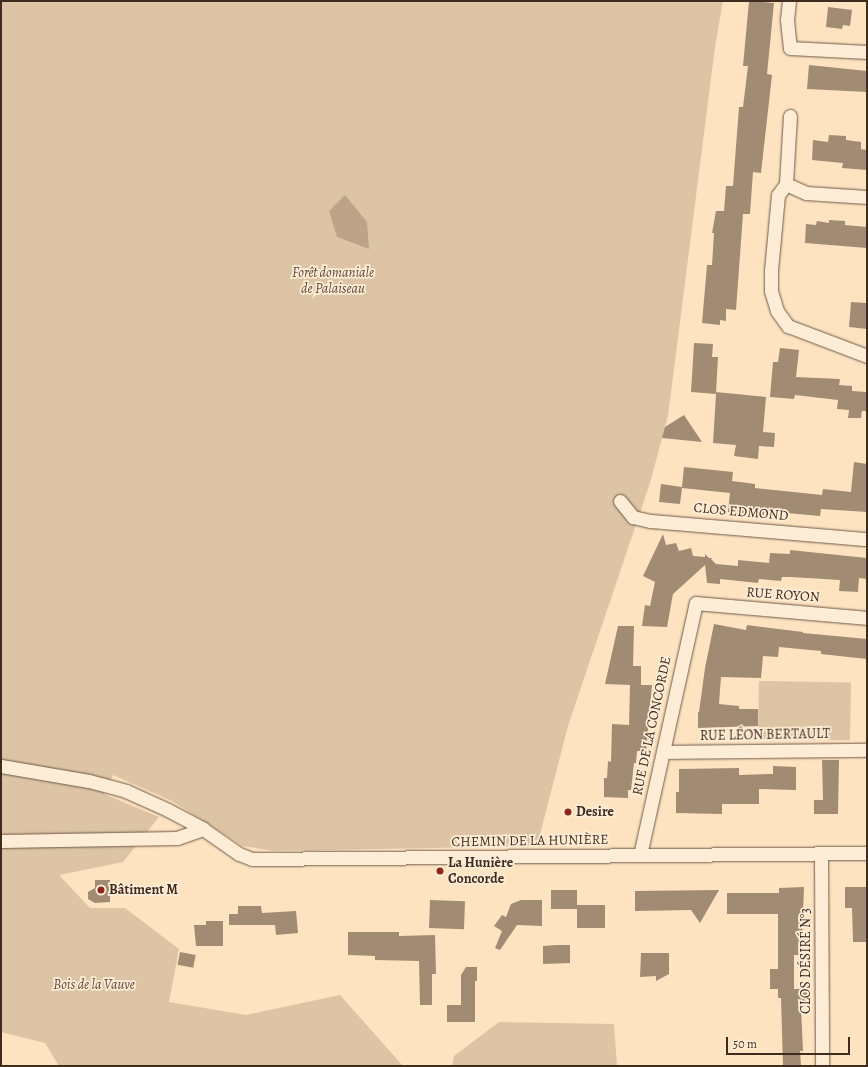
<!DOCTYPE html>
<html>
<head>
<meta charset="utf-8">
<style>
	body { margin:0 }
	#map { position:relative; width:868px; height:1067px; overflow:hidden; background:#fde3c0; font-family:Alegreya,serif }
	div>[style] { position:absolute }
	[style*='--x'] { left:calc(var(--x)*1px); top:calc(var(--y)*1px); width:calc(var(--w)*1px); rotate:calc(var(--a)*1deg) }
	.green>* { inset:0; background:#ddc4a5; transform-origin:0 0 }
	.water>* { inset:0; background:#bda489 }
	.building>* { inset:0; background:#a28b73; transform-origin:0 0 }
	.roads { filter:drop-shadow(0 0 1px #6f5947) drop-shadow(0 0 1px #6f5947) }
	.street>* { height:13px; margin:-6.5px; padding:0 6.5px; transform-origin:6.5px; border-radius:6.5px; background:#feedd6 }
	.dots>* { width:11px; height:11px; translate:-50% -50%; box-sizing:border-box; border:2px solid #feedd6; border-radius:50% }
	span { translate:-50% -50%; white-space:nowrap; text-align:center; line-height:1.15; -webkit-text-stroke:3.5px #feedd6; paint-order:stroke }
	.park-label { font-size:14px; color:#5f4a3a; font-style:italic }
	.street-label { font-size:14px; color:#402b1f }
	.poi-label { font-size:14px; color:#402b1f; font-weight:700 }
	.left { translate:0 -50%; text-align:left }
	.frame { position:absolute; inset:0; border:2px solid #402b1f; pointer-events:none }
	.scale { position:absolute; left:726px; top:1037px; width:124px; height:18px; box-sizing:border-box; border:2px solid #402b1f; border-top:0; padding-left:5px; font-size:12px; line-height:14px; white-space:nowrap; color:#402b1f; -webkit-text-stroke:3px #feedd6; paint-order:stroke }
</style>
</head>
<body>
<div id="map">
	<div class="green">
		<div style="clip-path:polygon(1px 1px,723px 1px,715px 47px,668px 416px,650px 483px,568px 726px,537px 846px,274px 851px,243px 846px,172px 801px,113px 775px,104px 794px,159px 817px,123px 862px,59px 875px,90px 908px,125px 908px,179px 949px,169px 1002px,246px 1015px,340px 995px,403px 1066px,59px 1066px,45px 1043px,1px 1032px)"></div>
		<div style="left:759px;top:681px;width:92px;height:58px;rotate:1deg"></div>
		<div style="clip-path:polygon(499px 1022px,614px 1024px,617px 1066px,452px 1066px,454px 1056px)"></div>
	</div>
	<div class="water">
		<div style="clip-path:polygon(345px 195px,367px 222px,369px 249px,337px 237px,329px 211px)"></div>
	</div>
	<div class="building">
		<div style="clip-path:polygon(749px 1px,774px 3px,767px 74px,772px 75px,761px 173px,753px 172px,750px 214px,743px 214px,736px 310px,726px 309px,726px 321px,720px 320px,720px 325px,702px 323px,707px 265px,712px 265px,714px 233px,712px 233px,716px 211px,724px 211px,726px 186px,733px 186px,739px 107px,743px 107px,748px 66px,743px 66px)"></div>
		<div style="clip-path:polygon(828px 7px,852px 10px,850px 26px,843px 25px,842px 29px,826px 27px)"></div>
		<div style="clip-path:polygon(809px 65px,867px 71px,867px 92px,807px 89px)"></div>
		<div style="clip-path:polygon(829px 135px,846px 136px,846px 140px,861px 142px,861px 149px,867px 150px,867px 170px,842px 168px,843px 163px,812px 160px,813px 140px,828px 142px)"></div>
		<div style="clip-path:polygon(829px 220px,845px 221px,845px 225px,867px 227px,867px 248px,805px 243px,806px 224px,816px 225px,817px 221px,829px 223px)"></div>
		<div style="clip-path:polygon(851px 302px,867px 303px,867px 329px,849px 327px)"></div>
		<div style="clip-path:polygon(694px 343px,713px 344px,712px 357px,718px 357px,716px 393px,716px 392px,766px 397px,763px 432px,775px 433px,774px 447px,759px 446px,758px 459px,734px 456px,736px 445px,713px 443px,716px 394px,691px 392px)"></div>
		<div style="clip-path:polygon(780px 348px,799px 350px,796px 377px,840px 379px,839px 385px,852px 386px,852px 391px,867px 392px,867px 411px,862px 411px,861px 418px,848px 418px,849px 410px,837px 409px,838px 400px,795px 395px,794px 399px,770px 397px,773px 362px,778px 362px)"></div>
		<div style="clip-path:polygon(684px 415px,702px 442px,662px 438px,665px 427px)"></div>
		<div style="clip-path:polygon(854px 462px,867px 464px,867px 512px,821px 509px,820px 516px,764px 511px,764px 515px,728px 512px,730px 493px,682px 488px,680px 504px,659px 502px,661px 484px,682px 487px,684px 467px,733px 472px,732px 481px,755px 484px,755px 488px,822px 495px,823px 489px,851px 492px)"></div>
		<div style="clip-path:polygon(663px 534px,666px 545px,676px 543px,679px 551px,691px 548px,693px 556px,705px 557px,705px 554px,709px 558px,713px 558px,711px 559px,716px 564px,738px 566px,738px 560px,769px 563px,770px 553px,790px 554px,790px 550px,867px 558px,867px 579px,859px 578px,858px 592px,839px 591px,840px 580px,791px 577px,782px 577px,781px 581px,759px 579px,758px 583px,720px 579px,720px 584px,707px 583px,705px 565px,673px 594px,667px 627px,642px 626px,645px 605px,650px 606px,655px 582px,643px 576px)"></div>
		<div style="clip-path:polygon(714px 624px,746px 630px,747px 625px,803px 632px,803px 633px,867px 639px,867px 659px,821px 654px,821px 651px,779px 647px,778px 657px,763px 656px,761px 678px,721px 677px,719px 704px,739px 706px,739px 709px,758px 709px,758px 726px,698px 728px,698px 712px,699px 712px,705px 668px)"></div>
		<div style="clip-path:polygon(618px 626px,634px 626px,633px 666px,641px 666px,641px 685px,652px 685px,646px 751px,637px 751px,636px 763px,634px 763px,631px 790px,628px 790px,628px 798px,604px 797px,604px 778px,607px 778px,608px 761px,611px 762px,612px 724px,629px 725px,630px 685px,605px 684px)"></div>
		<div style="clip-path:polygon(822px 760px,839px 760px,838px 814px,814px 814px,814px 800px,823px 800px)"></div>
		<div style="clip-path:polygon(773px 766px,796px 767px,796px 790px,759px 789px,759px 804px,722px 804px,722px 814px,676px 813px,676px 792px,679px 792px,679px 769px,739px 768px,739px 775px,769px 774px,773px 774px)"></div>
		<div style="clip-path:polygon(95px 880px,110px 880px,110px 902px,95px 903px,88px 899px,88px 892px,95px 888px)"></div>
		<div style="clip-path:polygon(804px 887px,802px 939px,800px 940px,799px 955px,794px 955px,794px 989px,807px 989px,807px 1007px,801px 1007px,803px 1051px,800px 1051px,801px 1066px,783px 1066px,781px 998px,778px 998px,778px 989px,770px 989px,770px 969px,778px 969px,778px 914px,727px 914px,727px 893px,779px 893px,779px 888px)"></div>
		<div style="clip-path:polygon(845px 887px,866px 887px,867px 942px,853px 942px,852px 908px,845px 908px)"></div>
		<div style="left:577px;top:890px;width:19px;height:26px;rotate:90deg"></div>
		<div style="clip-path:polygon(719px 890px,700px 923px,691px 910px,635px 911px,635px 891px)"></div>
		<div style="left:430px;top:900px;width:35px;height:28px;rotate:2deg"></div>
		<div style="clip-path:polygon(521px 900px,542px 900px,542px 926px,517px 925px,500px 950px,495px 948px,502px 931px,494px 926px,502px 915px,506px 917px,511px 904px)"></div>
		<div style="left:577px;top:905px;width:28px;height:23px"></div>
		<div style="clip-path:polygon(238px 906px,261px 906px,262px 913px,296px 911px,298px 933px,276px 935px,275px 925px,229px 925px,229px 914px,238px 914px)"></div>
		<div style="clip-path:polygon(206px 921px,223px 921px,223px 946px,196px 946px,194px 925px,206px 925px)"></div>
		<div style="clip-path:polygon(348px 932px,399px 932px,399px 936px,435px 935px,436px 974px,432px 974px,432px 1005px,420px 1005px,419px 961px,375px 960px,375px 956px,348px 955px)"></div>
		<div style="clip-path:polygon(557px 945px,570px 945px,570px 963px,543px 964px,543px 946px)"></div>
		<div style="left:180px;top:952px;width:16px;height:13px;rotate:11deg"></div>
		<div style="clip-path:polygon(641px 953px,669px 953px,669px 974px,656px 981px,656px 976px,640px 977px)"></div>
		<div style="clip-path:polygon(466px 967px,477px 967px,477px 981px,475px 981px,475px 1022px,447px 1022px,447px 1005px,461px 1005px,461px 975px)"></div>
	</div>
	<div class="roads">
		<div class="street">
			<div style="--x:789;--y:1;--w:19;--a:96"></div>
			<div style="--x:787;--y:20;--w:28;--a:84"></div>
			<div style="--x:790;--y:48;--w:77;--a:3"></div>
			<div style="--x:790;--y:116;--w:68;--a:93.4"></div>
			<div style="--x:786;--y:184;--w:22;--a:24"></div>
			<div style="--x:806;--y:193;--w:61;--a:3.8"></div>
			<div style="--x:786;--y:184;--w:14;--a:126"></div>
			<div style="--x:778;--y:195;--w:75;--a:95.3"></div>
			<div style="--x:771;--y:270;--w:21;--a:90"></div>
			<div style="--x:771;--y:291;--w:21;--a:73"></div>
			<div style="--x:777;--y:311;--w:19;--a:54"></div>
			<div style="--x:788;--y:326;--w:85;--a:20.8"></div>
			<div style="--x:620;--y:501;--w:21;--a:51"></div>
			<div style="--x:633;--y:517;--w:18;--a:13"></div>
			<div style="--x:651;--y:521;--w:217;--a:4.8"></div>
			<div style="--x:663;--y:752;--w:204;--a:-0.6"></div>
			<div style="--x:1;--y:766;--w:89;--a:9.7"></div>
			<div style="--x:89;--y:781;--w:38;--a:15"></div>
			<div style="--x:126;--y:791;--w:46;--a:24.3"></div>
			<div style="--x:168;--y:810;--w:40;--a:28"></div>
			<div style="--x:203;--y:829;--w:44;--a:34.8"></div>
			<div style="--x:239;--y:854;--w:14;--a:21"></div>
			<div style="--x:252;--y:859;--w:615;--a:-0.56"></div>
			<div style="--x:1;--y:841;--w:176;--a:-1"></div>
			<div style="--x:177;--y:838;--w:28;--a:-19"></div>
			<div style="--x:640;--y:855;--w:258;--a:-77.5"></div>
			<div style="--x:696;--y:603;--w:172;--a:5"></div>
			<div style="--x:821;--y:855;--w:211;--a:89.7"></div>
		</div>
	</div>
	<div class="dots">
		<div style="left:568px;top:812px;background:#8f2418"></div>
		<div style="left:440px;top:871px;background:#8f2418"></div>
		<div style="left:101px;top:890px;background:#8f2418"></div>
	</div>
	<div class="park-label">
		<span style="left:333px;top:281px">Forêt domaniale<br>de Palaiseau</span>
		<span style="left:94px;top:985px">Bois de la Vauve</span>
	</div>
	<div class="street-label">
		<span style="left:741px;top:512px;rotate:5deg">CLOS EDMOND</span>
		<span style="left:783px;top:595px;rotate:4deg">RUE ROYON</span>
		<span style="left:652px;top:726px;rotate:-78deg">RUE DE LA CONCORDE</span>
		<span style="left:765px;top:735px;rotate:-1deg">RUE LÉON BERTAULT</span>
		<span style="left:530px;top:841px;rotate:-1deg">CHEMIN DE LA HUNIÈRE</span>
		<span style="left:806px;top:961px;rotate:-90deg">CLOS DÉSIRÉ N°3</span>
	</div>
	<div class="poi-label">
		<span class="left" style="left:576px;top:812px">Desire</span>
		<span class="left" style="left:448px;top:871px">La Hunière<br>Concorde</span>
		<span class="left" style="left:109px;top:890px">Bâtiment M</span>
	</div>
	<div class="frame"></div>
	<div class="scale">50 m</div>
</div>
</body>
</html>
